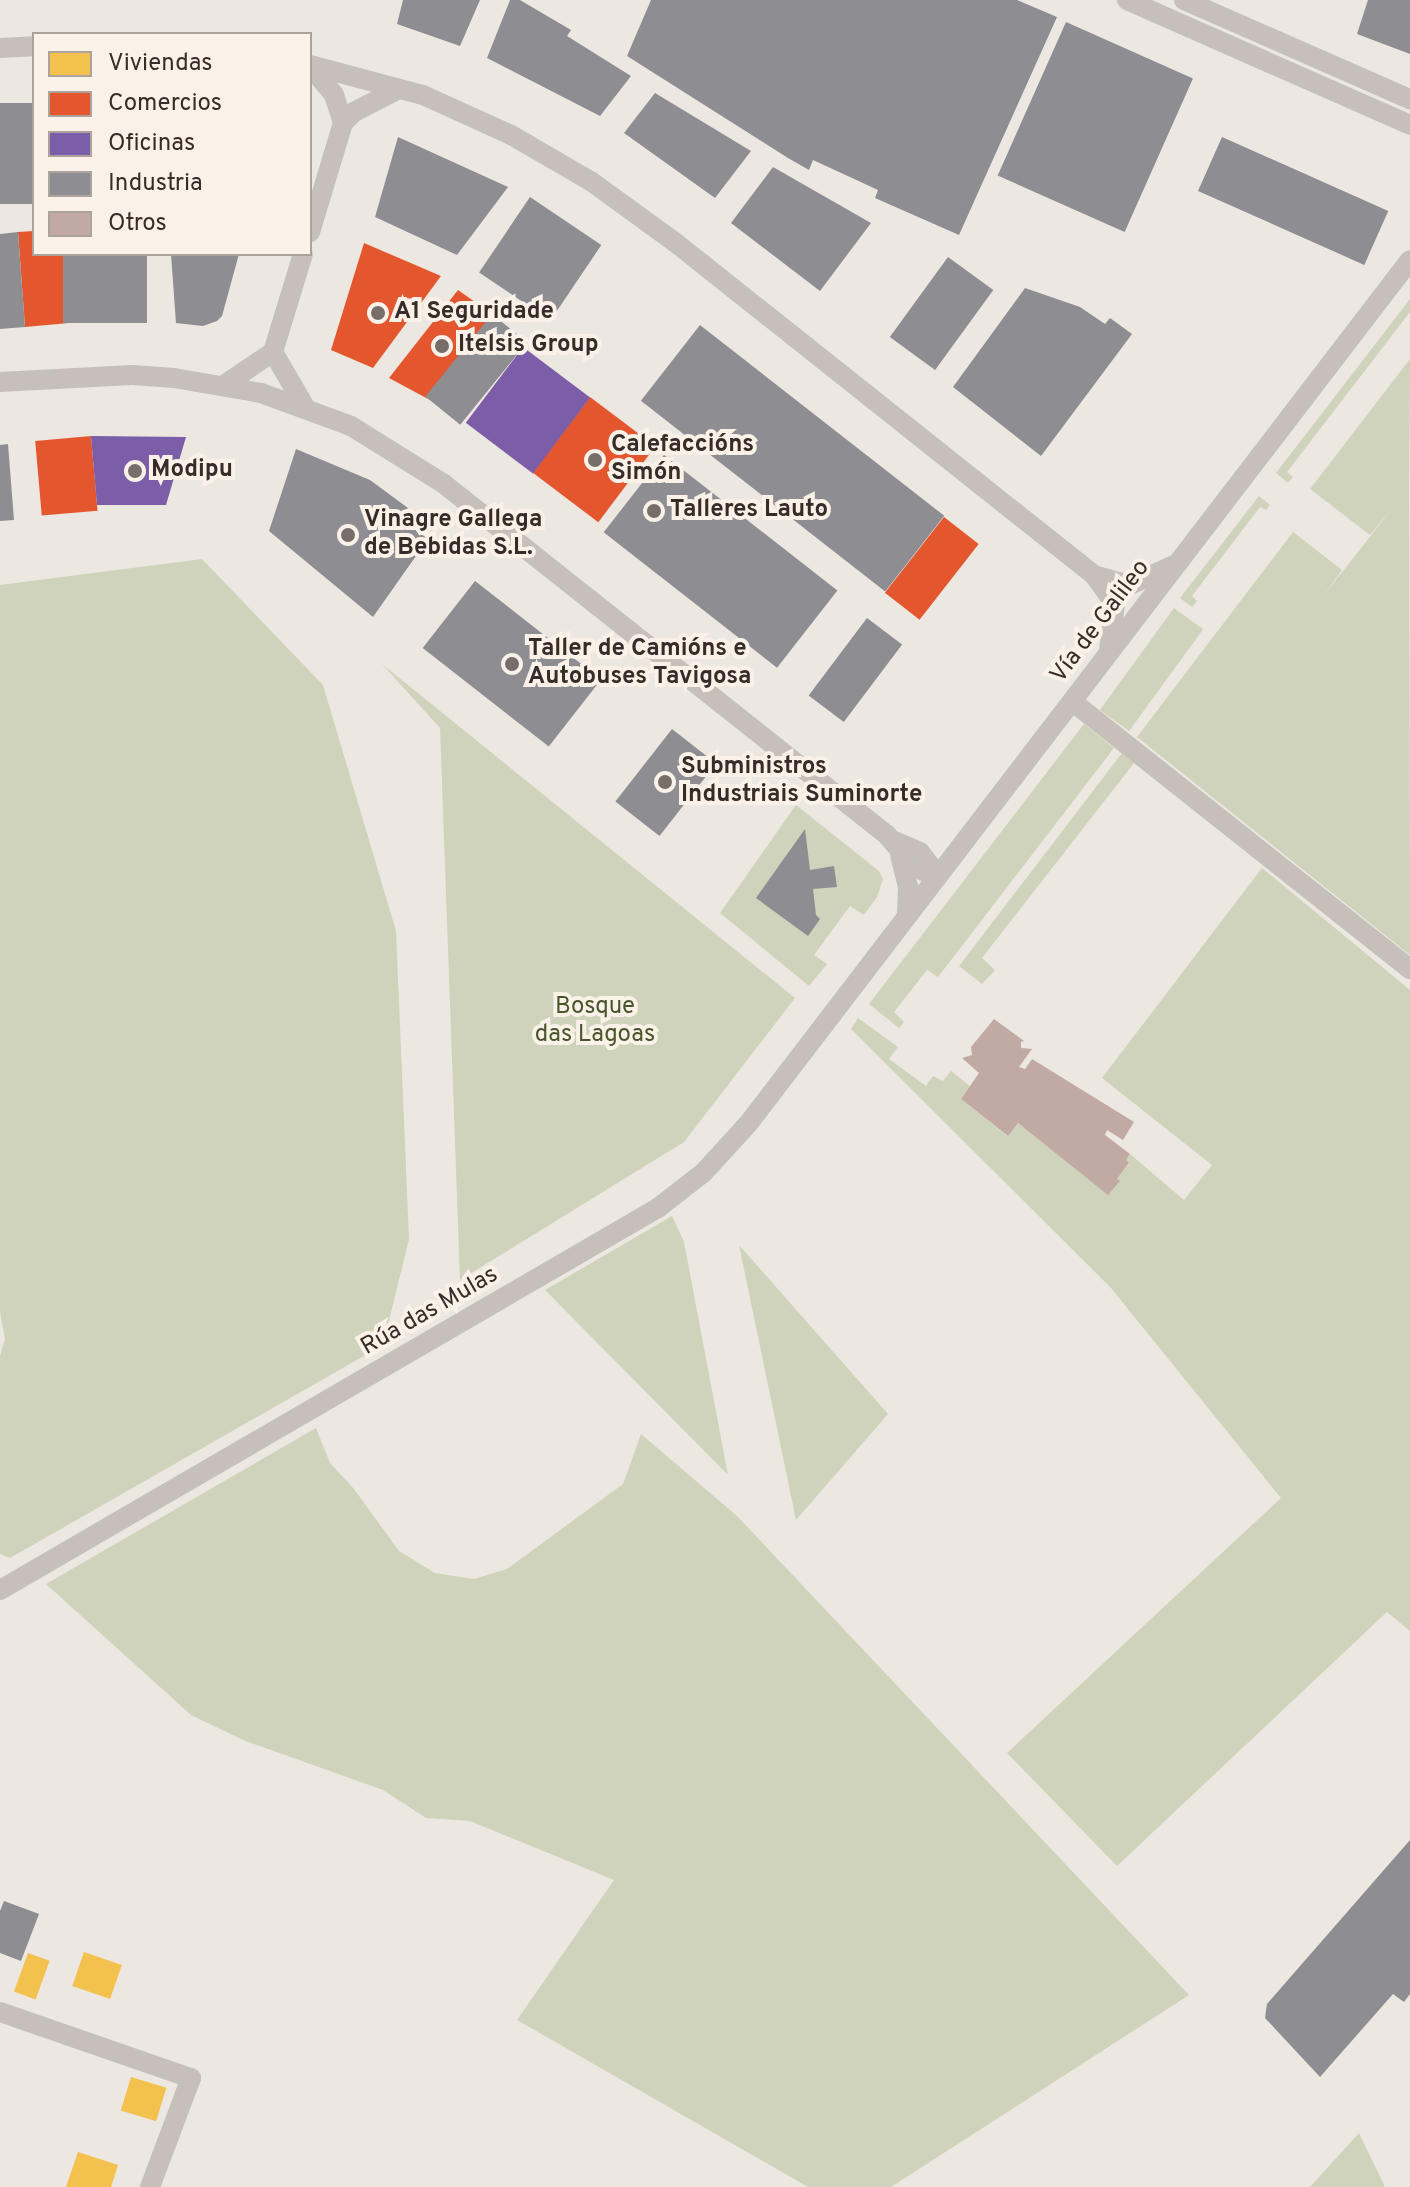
<!DOCTYPE html>
<html>
<head>
<meta charset="utf-8">
<style>
	body { margin:0 }
	#map { position:relative; width:1410px; height:2187px; overflow:hidden; background:#ede7e1; font-family:Overpass,sans-serif }
	div>[style] { position:absolute }
	[style*='--x'] { left:calc(var(--x)*1px); top:calc(var(--y)*1px); width:calc(var(--w)*1px); rotate:calc(var(--a)*1deg) }
	.green>* { inset:0; background:#cfd3bb; transform-origin:0 0 }
	.homes>* { inset:0; background:#f2c14e; transform-origin:0 0 }
	.shops>* { inset:0; background:#e4572e; transform-origin:0 0 }
	.offices>* { inset:0; background:#7b5ea7; transform-origin:0 0 }
	.industry>* { inset:0; background:#8d8d92; transform-origin:0 0 }
	.building>* { inset:0; background:#c1aaa3 }
	.minor>* { height:20px; margin:-10px; padding:0 10px; transform-origin:10px; border-radius:10px; background:#c7c0ba }
	.dots>* { width:22px; height:22px; translate:-50% -50%; box-sizing:border-box; border:4px solid #faf1e9; border-radius:50% }
	span { translate:-50% -50%; white-space:nowrap; text-align:center; line-height:1.15; -webkit-text-stroke:8px #faf1e9; paint-order:stroke }
	.poi-label { font-size:24px; color:#372d28; font-weight:700 }
	.left { translate:0 -50%; text-align:left }
	.street-label { font-size:24px; color:#372d28 }
	.park-label { font-size:24px; color:#48562c }
	.legend { position:absolute; left:32px; top:32px; width:280px; height:224px; box-sizing:border-box; background:#faf1e9; border:2px solid #aca39c; margin:0; padding:10px 14px; list-style:none; font-size:24px; color:#372d28 }
	.legend li { display:flex; align-items:center; gap:16px; height:40px }
	.legend b { width:40px; border:2px solid #aca39c }
</style>
</head>
<body>
<div id="map">
	<div class="green">
		<div style="clip-path:polygon(1410px 299px,1410px 312px,1287px 472px,1293px 477px,1288px 483px,1276px 473px)"></div>
		<div style="clip-path:polygon(1410px 359px,1409px 486px,1410px 955px,1137px 737px,1293px 532px,1342px 570px,1324px 595px,1395px 505px,1370px 535px,1310px 489px)"></div>
		<div style="clip-path:polygon(1259px 496px,1270px 505px,1266px 510px,1260px 507px,1192px 596px,1197px 601px,1192px 607px,1180px 598px)"></div>
		<div style="clip-path:polygon(202px 559px,323px 685px,396px 931px,409px 1239px,383px 1345px,10px 1558px,0 1554px,0 1356px,5px 1339px,0 1312px,0 585px)"></div>
		<div style="left:1174px;top:608px;width:36px;height:126px;rotate:36deg"></div>
		<div style="clip-path:polygon(382px 664px,795px 998px,684px 1142px,460px 1280px,440px 728px)"></div>
		<div style="clip-path:polygon(1084px 724px,1114px 748px,938px 977px,927px 970px,894px 1012px,904px 1022px,899px 1028px,869px 1004px)"></div>
		<div style="clip-path:polygon(1122px 753px,1134px 763px,982px 958px,995px 970px,982px 984px,959px 966px)"></div>
		<div style="clip-path:polygon(796px 805px,879px 871px,883px 879px,877px 897px,864px 915px,850px 906px,814px 955px,827px 964px,809px 986px,720px 913px)"></div>
		<div style="clip-path:polygon(1262px 868px,1410px 990px,1410px 1631px,1387px 1612px,1117px 1866px,1007px 1753px,1281px 1498px,1111px 1288px,851px 1029px,858px 1018px,898px 1047px,889px 1059px,926px 1086px,933px 1076px,943px 1081px,951px 1071px,970px 1086px,961px 1099px,1007px 1136px,1018px 1123px,1108px 1194px,1119px 1182px,1117px 1179px,1129px 1164px,1126px 1160px,1130px 1154px,1184px 1200px,1212px 1165px,1102px 1078px)"></div>
		<div style="clip-path:polygon(672px 1216px,684px 1242px,728px 1475px,545px 1290px)"></div>
		<div style="clip-path:polygon(739px 1245px,888px 1414px,796px 1520px)"></div>
		<div style="clip-path:polygon(316px 1428px,330px 1463px,354px 1489px,399px 1551px,435px 1573px,474px 1579px,507px 1569px,623px 1484px,641px 1434px,737px 1516px,1189px 1995px,891px 2187px,808px 2187px,517px 2020px,614px 1880px,470px 1821px,426px 1818px,383px 1790px,243px 1740px,191px 1715px,46px 1584px)"></div>
		<div style="clip-path:polygon(1359px 2133px,1385px 2187px,1310px 2187px)"></div>
	</div>
	<div class="homes">
		<div style="left:84px;top:1952px;width:40px;height:36px;rotate:19deg"></div>
		<div style="left:28px;top:1953px;width:23px;height:41px;rotate:20deg"></div>
		<div style="left:131px;top:2077px;width:37px;height:35px;rotate:17deg"></div>
		<div style="clip-path:polygon(78px 2152px,118px 2165px,111px 2187px,66px 2187px)"></div>
	</div>
	<div class="shops">
		<div style="clip-path:polygon(34px 231px,34px 254px,63px 254px,69px 323px,25px 327px,18px 232px)"></div>
		<div style="clip-path:polygon(364px 243px,441px 276px,373px 368px,331px 350px)"></div>
		<div style="clip-path:polygon(458px 290px,492px 314px,430px 400px,389px 378px)"></div>
		<div style="left:590px;top:397px;width:82px;height:95px;rotate:37deg"></div>
		<div style="left:91px;top:436px;width:75px;height:56px;rotate:85deg"></div>
		<div style="left:944px;top:517px;width:44px;height:96px;rotate:38deg"></div>
	</div>
	<div class="offices">
		<div style="left:523px;top:347px;width:84px;height:95px;rotate:37deg"></div>
		<div style="clip-path:polygon(91px 436px,186px 437px,166px 505px,97px 505px)"></div>
	</div>
	<div class="industry">
		<div style="clip-path:polygon(403px 0,480px 0,460px 46px,397px 24px)"></div>
		<div style="clip-path:polygon(510px 0,520px 0,571px 30px,567px 36px,631px 76px,600px 116px,487px 58px)"></div>
		<div style="clip-path:polygon(651px 0,1017px 0,1057px 17px,959px 235px,875px 198px,878px 190px,813px 160px,809px 170px,788px 158px,627px 56px)"></div>
		<div style="clip-path:polygon(1368px 0,1410px 0,1410px 54px,1357px 34px)"></div>
		<div style="left:1066px;top:22px;width:139px;height:168px;rotate:24deg"></div>
		<div style="clip-path:polygon(655px 93px,751px 151px,715px 198px,624px 133px)"></div>
		<div style="left:34px;top:103px;width:101px;height:34px;rotate:90deg"></div>
		<div style="clip-path:polygon(398px 137px,508px 187px,457px 255px,375px 217px)"></div>
		<div style="left:1222px;top:137px;width:182px;height:59px;rotate:24deg"></div>
		<div style="clip-path:polygon(773px 167px,871px 223px,820px 291px,731px 223px)"></div>
		<div style="left:530px;top:197px;width:86px;height:91px;rotate:34deg"></div>
		<div style="clip-path:polygon(18px 232px,25px 327px,0 329px,0 234px)"></div>
		<div style="left:63px;top:254px;width:84px;height:69px"></div>
		<div style="clip-path:polygon(171px 254px,239px 254px,222px 316px,217px 321px,203px 326px,176px 323px)"></div>
		<div style="left:948px;top:257px;width:56px;height:99px;rotate:36deg"></div>
		<div style="clip-path:polygon(1025px 288px,1080px 307px,1105px 324px,1110px 318px,1132px 334px,1041px 456px,953px 387px)"></div>
		<div style="left:492px;top:314px;width:45px;height:106px;rotate:39deg"></div>
		<div style="left:700px;top:325px;width:310px;height:96px;rotate:38deg"></div>
		<div style="clip-path:polygon(8px 444px,14px 520px,0 521px,0 445px)"></div>
		<div style="clip-path:polygon(296px 449px,370px 480px,408px 508px,398px 517px,428px 539px,373px 617px,269px 531px)"></div>
		<div style="left:664px;top:455px;width:220px;height:98px;rotate:38deg"></div>
		<div style="left:475px;top:581px;width:160px;height:85px;rotate:38deg"></div>
		<div style="left:867px;top:618px;width:44px;height:97px;rotate:37deg"></div>
		<div style="left:672px;top:729px;width:56px;height:92px;rotate:38deg"></div>
		<div style="clip-path:polygon(805px 829px,810px 870px,834px 866px,837px 887px,813px 889px,816px 915px,820px 919px,808px 936px,756px 898px)"></div>
		<div style="clip-path:polygon(1410px 1840px,1410px 1994px,1404px 2002px,1393px 1994px,1320px 2077px,1265px 2018px,1267px 2004px)"></div>
		<div style="clip-path:polygon(4px 1901px,39px 1914px,21px 1961px,0 1953px,0 1911px)"></div>
	</div>
	<div class="building">
		<div style="clip-path:polygon(994px 1019px,1024px 1041px,1021px 1042px,1021px 1048px,1032px 1049px,1019px 1067px,1025px 1069px,1032px 1059px,1134px 1122px,1123px 1140px,1107px 1130px,1105px 1135px,1130px 1154px,1126px 1160px,1129px 1163px,1117px 1179px,1120px 1181px,1108px 1195px,1018px 1123px,1008px 1136px,961px 1099px,979px 1073px,962px 1058px,972px 1055px,971px 1047px)"></div>
	</div>
	<div class="minor">
		<div style="--x:1127;--y:0;--w:309;--a:23.8"></div>
		<div style="--x:1184;--y:0;--w:247;--a:23.7"></div>
		<div style="--x:0;--y:48;--w:34;--a:-3"></div>
		<div style="--x:310;--y:65;--w:117;--a:14.9"></div>
		<div style="--x:423;--y:95;--w:97;--a:24.4"></div>
		<div style="--x:511;--y:135;--w:94;--a:30.1"></div>
		<div style="--x:592;--y:182;--w:104;--a:36"></div>
		<div style="--x:676;--y:243;--w:534;--a:38.46"></div>
		<div style="--x:1094;--y:575;--w:36;--a:54"></div>
		<div style="--x:1115;--y:604;--w:47;--a:97.3"></div>
		<div style="--x:310;--y:66;--w:38;--a:50"></div>
		<div style="--x:334;--y:95;--w:29;--a:72"></div>
		<div style="--x:343;--y:123;--w:114;--a:106.8"></div>
		<div style="--x:343;--y:123;--w:16;--a:-45"></div>
		<div style="--x:354;--y:112;--w:51;--a:-27.1"></div>
		<div style="--x:273;--y:352;--w:64;--a:59.8"></div>
		<div style="--x:0;--y:382;--w:132;--a:-3"></div>
		<div style="--x:132;--y:375;--w:42;--a:4.1"></div>
		<div style="--x:174;--y:378;--w:88;--a:9.8"></div>
		<div style="--x:261;--y:393;--w:96;--a:20.1"></div>
		<div style="--x:351;--y:426;--w:110;--a:31.9"></div>
		<div style="--x:444;--y:484;--w:565;--a:38.39"></div>
		<div style="--x:887;--y:835;--w:43;--a:49.7"></div>
		<div style="--x:915;--y:868;--w:24;--a:19"></div>
		<div style="--x:938;--y:876;--w:30;--a:-127"></div>
		<div style="--x:920;--y:852;--w:28;--a:-157"></div>
		<div style="--x:224;--y:385;--w:59;--a:-34"></div>
		<div style="--x:273;--y:352;--w:102;--a:-73"></div>
		<div style="--x:1094;--y:575;--w:37;--a:16"></div>
		<div style="--x:1130;--y:585;--w:51;--a:-24.5"></div>
		<div style="--x:1073;--y:702;--w:430;--a:38.4"></div>
		<div style="--x:900;--y:855;--w:32;--a:76"></div>
		<div style="--x:908;--y:886;--w:30;--a:92"></div>
		<div style="--x:0;--y:1590;--w:761;--a:-30.14"></div>
		<div style="--x:658;--y:1208;--w:58;--a:-38"></div>
		<div style="--x:704;--y:1172;--w:65;--a:-47.5"></div>
		<div style="--x:748;--y:1124;--w:1088;--a:-52.54"></div>
		<div style="--x:0;--y:2012;--w:202;--a:19.1"></div>
		<div style="--x:191;--y:2078;--w:116;--a:110.6"></div>
	</div>
	<div class="dots">
		<div style="left:378px;top:313px;background:#776e69"></div>
		<div style="left:442px;top:346px;background:#776e69"></div>
		<div style="left:595px;top:460px;background:#776e69"></div>
		<div style="left:135px;top:471px;background:#776e69"></div>
		<div style="left:654px;top:511px;background:#776e69"></div>
		<div style="left:348px;top:535px;background:#776e69"></div>
		<div style="left:512px;top:664px;background:#776e69"></div>
		<div style="left:665px;top:782px;background:#776e69"></div>
	</div>
	<div class="poi-label">
		<span class="left" style="left:394px;top:313px">A1 Seguridade</span>
		<span class="left" style="left:458px;top:346px">Itelsis Group</span>
		<span class="left" style="left:611px;top:460px">Calefaccións<br>Simón</span>
		<span class="left" style="left:151px;top:471px">Modipu</span>
		<span class="left" style="left:670px;top:511px">Talleres Lauto</span>
		<span class="left" style="left:364px;top:535px">Vinagre Gallega<br>de Bebidas S.L.</span>
		<span class="left" style="left:528px;top:664px">Taller de Camións e<br>Autobuses Tavigosa</span>
		<span class="left" style="left:681px;top:782px">Subministros<br>Industriais Suminorte</span>
	</div>
	<div class="street-label">
		<span style="left:1101px;top:622px;rotate:-53deg">Vía de Galileo</span>
		<span style="left:430px;top:1312px;rotate:-30deg">Rúa das Mulas</span>
	</div>
	<div class="park-label">
		<span style="left:595px;top:1022px">Bosque<br>das Lagoas</span>
	</div>
	<ul class="legend">
	<li><b style="height:22px;background:#f2c14e"></b>Viviendas</li>
	<li><b style="height:22px;background:#e4572e"></b>Comercios</li>
	<li><b style="height:22px;background:#7b5ea7"></b>Oficinas</li>
	<li><b style="height:22px;background:#8d8d92"></b>Industria</li>
	<li><b style="height:22px;background:#c1aaa3"></b>Otros</li>
	</ul>
</div>
</body>
</html>
